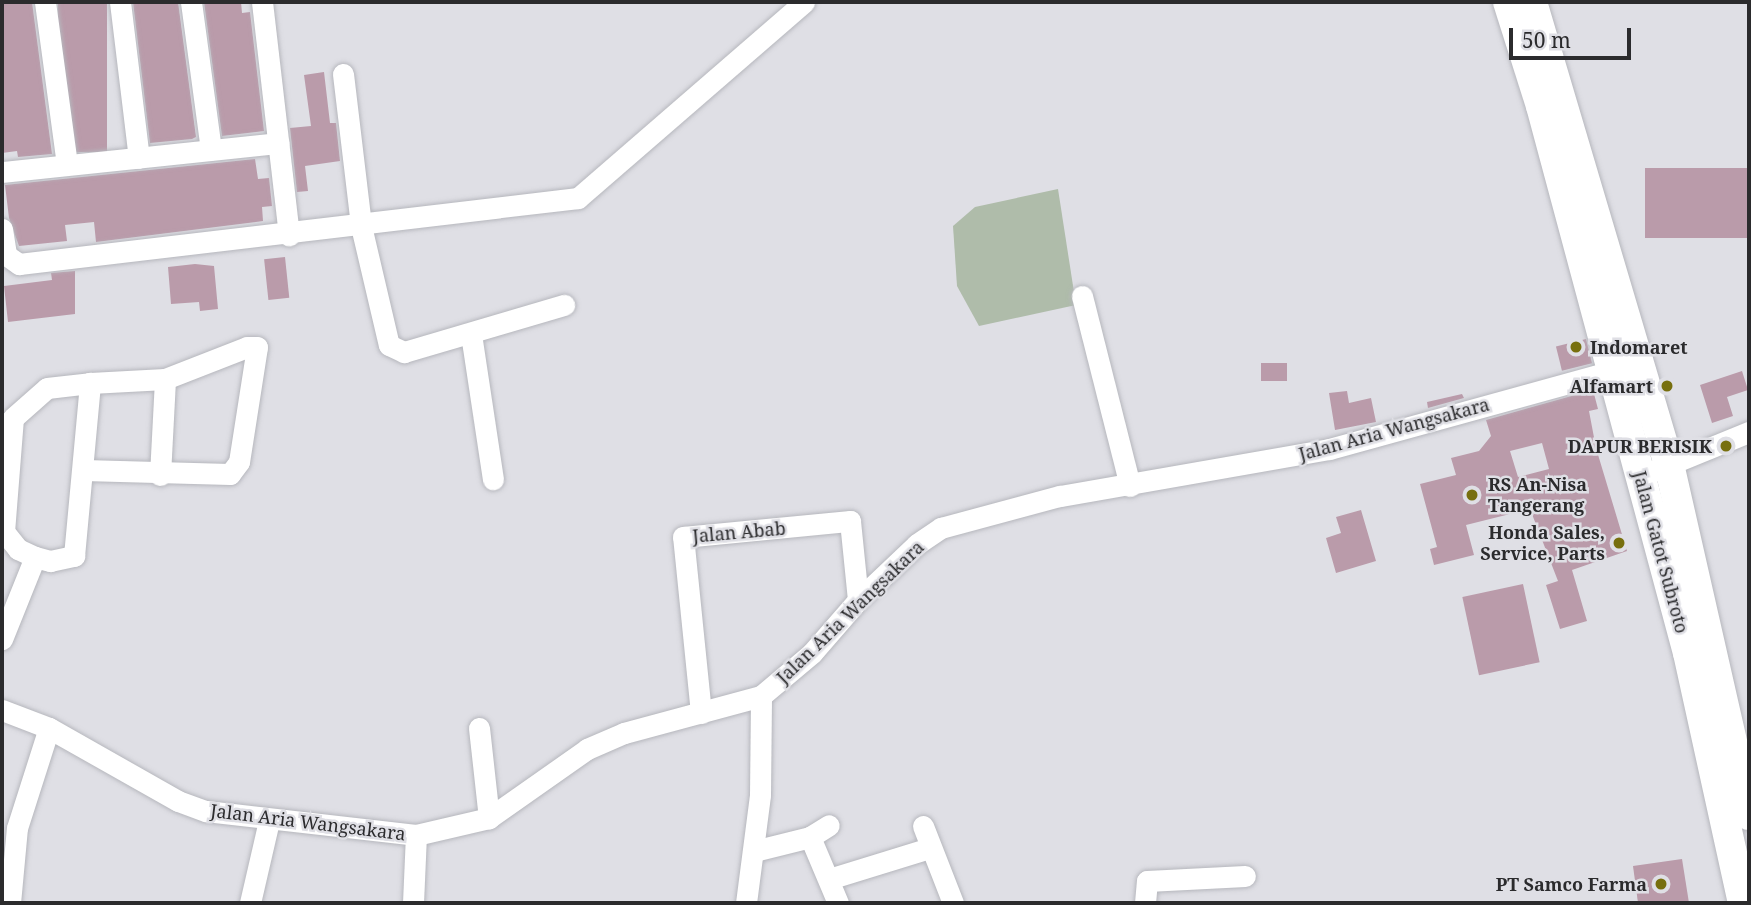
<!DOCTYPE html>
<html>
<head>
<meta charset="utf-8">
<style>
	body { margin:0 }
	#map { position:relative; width:1751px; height:905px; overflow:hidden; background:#dfdfe5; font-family:"Noto Serif",serif }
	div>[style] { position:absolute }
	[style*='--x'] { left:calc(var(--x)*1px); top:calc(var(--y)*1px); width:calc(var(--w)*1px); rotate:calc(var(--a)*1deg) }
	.green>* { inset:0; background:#afbcaa }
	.building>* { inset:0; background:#ba9baa; transform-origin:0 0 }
	.roads { filter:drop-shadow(0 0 2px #b6b7bd) drop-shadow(0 0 2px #b6b7bd) }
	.minor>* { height:21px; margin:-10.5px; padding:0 10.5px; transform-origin:10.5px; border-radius:10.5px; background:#fff }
	.highway>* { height:30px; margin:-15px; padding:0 15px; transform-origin:15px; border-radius:15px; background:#fff }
	.dots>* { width:19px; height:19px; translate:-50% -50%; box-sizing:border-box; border:4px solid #dfdfe5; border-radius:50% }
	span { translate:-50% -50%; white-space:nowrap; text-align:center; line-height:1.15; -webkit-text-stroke:5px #dfdfe5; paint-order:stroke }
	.poi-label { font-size:18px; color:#2b2b2d; font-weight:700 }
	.left { translate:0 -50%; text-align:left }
	.right { translate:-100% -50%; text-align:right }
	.street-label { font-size:18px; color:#2b2b2d }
	.frame { position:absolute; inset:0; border:4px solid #2b2b2d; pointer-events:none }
	.scale { position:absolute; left:1509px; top:28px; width:122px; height:32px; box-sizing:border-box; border:4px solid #2b2b2d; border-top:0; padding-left:9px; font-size:21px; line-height:24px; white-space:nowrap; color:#2b2b2d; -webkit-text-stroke:5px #dfdfe5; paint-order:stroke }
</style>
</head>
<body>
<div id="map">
	<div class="green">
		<div style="clip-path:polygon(1058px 189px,1076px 305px,979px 326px,957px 286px,953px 226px,975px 207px)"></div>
	</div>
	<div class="building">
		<div style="clip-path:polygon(2px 2px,32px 2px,52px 154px,18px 157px,17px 151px,2px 153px)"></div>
		<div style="left:58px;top:2px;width:49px;height:150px"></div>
		<div style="clip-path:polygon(133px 2px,178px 2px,196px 137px,192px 139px,150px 143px)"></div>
		<div style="clip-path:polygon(204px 2px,241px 2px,242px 13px,250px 12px,264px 131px,222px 136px)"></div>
		<div style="clip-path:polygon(324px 72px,330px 123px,336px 123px,340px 161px,305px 166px,308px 191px,297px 192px,290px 128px,311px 126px,304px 75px)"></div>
		<div style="clip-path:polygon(255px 159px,258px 179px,269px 178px,272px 206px,262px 207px,263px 221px,96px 242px,94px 222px,65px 225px,67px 241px,19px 246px,9px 218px,5px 185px)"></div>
		<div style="left:1749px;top:168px;width:70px;height:104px;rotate:90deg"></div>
		<div style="left:285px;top:257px;width:41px;height:21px;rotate:84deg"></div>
		<div style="clip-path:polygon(195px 264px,214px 266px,218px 309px,200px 311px,199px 302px,171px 304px,168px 267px)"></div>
		<div style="clip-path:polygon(75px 271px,75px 314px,8px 322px,4px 286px,52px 280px,51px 273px)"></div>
		<div style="left:1586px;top:339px;width:25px;height:31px;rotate:76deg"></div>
		<div style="left:1261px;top:363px;width:26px;height:18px"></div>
		<div style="clip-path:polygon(1742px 371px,1748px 390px,1727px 397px,1733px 416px,1712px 423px,1700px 385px)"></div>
		<div style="clip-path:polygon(evenodd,1593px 390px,1598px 409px,1589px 411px,1596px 448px,1627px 551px,1572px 570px,1587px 621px,1560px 629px,1546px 585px,1558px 581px,1530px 509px,1466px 525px,1474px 555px,1434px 565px,1430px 549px,1437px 547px,1420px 484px,1456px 475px,1451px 458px,1479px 451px,1491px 436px,1486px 420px,1593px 390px,1542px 443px,1549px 469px,1518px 477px,1510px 451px,1542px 443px)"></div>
		<div style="clip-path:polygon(1347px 391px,1349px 403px,1371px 398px,1376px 422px,1335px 430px,1329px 393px)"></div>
		<div style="clip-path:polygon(1462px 394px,1464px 398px,1428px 408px,1427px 402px)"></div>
		<div style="clip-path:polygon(1361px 510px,1376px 561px,1336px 573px,1326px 538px,1341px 533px,1336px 517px)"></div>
		<div style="left:1523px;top:584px;width:80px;height:62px;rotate:78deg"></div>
		<div style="clip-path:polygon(1682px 859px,1689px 903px,1638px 903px,1633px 866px)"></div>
	</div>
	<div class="roads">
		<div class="minor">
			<div style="--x:45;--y:2;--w:164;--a:82.3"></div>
			<div style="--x:120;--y:2;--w:157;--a:83.1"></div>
			<div style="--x:191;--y:2;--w:149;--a:82.3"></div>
			<div style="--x:262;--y:2;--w:235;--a:83.4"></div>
			<div style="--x:343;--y:74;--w:153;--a:83.2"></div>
			<div style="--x:361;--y:226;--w:122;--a:76.8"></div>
			<div style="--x:389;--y:345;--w:17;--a:25"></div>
			<div style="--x:404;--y:352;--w:167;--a:-16.4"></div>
			<div style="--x:2;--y:172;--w:278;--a:-6"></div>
			<div style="--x:2;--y:229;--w:26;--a:81"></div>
			<div style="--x:6;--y:255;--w:16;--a:35"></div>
			<div style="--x:19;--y:264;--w:563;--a:-6.73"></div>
			<div style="--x:578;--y:198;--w:299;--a:-40.9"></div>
			<div style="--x:1082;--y:296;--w:196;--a:75.8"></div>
			<div style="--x:471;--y:334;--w:147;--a:81.4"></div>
			<div style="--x:160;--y:475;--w:96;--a:-87"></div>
			<div style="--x:1641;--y:476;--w:117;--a:-22.2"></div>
			<div style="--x:35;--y:557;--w:19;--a:-155"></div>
			<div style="--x:18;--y:549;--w:22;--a:-129"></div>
			<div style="--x:4;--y:532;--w:114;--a:-85.5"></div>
			<div style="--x:13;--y:418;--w:45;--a:-41.4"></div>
			<div style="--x:47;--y:388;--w:43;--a:-6.6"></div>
			<div style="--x:2;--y:639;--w:88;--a:-68.1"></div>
			<div style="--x:35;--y:557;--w:16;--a:15"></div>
			<div style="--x:50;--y:561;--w:25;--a:-12"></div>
			<div style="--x:74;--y:556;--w:174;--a:-84.7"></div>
			<div style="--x:90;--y:383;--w:75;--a:-3.1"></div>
			<div style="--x:165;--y:379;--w:88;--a:-21.3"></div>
			<div style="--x:247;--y:347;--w:10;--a:0"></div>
			<div style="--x:257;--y:347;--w:116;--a:98.9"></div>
			<div style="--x:239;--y:462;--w:15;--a:127"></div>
			<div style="--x:230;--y:474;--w:147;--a:-178.4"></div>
			<div style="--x:2;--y:710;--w:50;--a:21"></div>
			<div style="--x:49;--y:728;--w:148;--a:29.5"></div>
			<div style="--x:178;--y:801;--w:30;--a:20"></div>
			<div style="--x:206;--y:811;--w:211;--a:6.5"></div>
			<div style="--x:416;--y:835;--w:75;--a:-13.1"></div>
			<div style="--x:489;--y:818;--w:120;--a:-35.1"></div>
			<div style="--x:587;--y:749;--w:40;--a:-23.4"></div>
			<div style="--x:624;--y:733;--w:142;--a:-15.1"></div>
			<div style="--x:761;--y:696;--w:67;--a:-40.1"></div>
			<div style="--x:812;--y:653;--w:70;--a:-49"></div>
			<div style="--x:858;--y:600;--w:81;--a:-43.5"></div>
			<div style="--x:917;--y:544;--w:29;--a:-34"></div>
			<div style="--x:941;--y:528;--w:123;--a:-15.1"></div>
			<div style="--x:1060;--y:496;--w:273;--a:-9.9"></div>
			<div style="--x:1329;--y:449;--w:294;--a:-15.4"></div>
			<div style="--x:701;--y:713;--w:177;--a:-95.8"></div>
			<div style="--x:683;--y:537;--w:168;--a:-5.5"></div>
			<div style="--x:850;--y:521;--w:79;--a:84.2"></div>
			<div style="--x:479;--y:728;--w:91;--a:83.7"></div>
			<div style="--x:923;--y:826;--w:83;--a:68.7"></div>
			<div style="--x:810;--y:837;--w:72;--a:67"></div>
			<div style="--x:754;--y:851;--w:58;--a:-14"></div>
			<div style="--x:810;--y:837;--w:22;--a:-32"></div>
			<div style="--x:829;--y:879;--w:106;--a:-17.1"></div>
			<div style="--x:10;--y:903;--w:75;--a:-84.7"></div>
			<div style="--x:17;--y:828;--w:105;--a:-72.3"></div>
			<div style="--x:250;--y:903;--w:84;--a:-77"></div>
			<div style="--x:413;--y:903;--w:68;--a:-87.5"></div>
			<div style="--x:746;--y:903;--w:109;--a:-82.6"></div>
			<div style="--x:760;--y:795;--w:99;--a:-89.4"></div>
			<div style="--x:1145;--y:903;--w:22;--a:-85"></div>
			<div style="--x:1147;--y:881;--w:98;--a:-2.9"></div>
		</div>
		<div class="highway">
			<div style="--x:1508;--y:2;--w:109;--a:72.4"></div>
			<div style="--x:1541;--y:106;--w:566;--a:74.96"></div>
			<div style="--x:1688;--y:653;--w:256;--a:77.6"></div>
			<div style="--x:1532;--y:2;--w:482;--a:73.5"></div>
			<div style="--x:1669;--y:464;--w:360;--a:77.2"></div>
		</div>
	</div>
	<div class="dots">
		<div style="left:1576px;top:347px;background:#776f0e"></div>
		<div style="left:1667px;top:386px;background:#776f0e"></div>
		<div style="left:1726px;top:446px;background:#776f0e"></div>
		<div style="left:1472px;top:495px;background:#776f0e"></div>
		<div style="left:1619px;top:543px;background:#776f0e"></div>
		<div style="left:1661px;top:884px;background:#776f0e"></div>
	</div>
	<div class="poi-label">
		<span class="left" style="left:1590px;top:347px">Indomaret</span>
		<span class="right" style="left:1653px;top:386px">Alfamart</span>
		<span class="right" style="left:1712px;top:446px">DAPUR BERISIK</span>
		<span class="left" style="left:1488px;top:495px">RS An-Nisa<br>Tangerang</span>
		<span class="right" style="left:1605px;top:543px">Honda Sales,<br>Service, Parts</span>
		<span class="right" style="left:1647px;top:884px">PT Samco Farma</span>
	</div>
	<div class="street-label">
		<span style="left:1394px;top:429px;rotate:-15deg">Jalan Aria Wangsakara</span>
		<span style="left:739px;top:532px;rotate:-5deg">Jalan Abab</span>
		<span style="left:1661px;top:552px;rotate:75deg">Jalan Gatot Subroto</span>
		<span style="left:850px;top:612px;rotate:-44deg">Jalan Aria Wangsakara</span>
		<span style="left:308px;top:822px;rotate:7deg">Jalan Aria Wangsakara</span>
	</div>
	<div class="frame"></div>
	<div class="scale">50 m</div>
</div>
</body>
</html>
